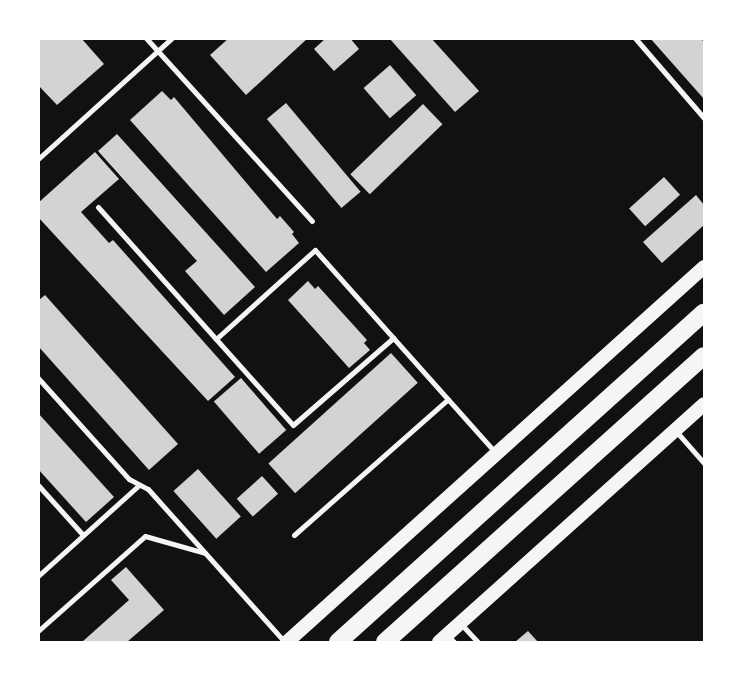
<!DOCTYPE html>
<html>
<head>
<meta charset="utf-8">
<style>
	body { margin:0 }
	#map { position:relative; width:743px; height:681px; overflow:hidden; background:#111; font-family:Arial,sans-serif }
	div>[style] { position:absolute }
	[style*='--x'] { left:calc(var(--x)*1px); top:calc(var(--y)*1px); width:calc(var(--w)*1px); rotate:calc(var(--a)*1deg) }
	.building>* { inset:0; background:#d3d3d3; transform-origin:0 0 }
	.service>* { height:5px; margin:-2.5px; padding:0 2.5px; transform-origin:2.5px; border-radius:2.5px; background:#f5f5f5 }
	.secondary>* { height:14px; margin:-7px; padding:0 7px; transform-origin:7px; border-radius:7px; background:#f5f5f5 }
	.primary>* { height:18px; margin:-9px; padding:0 9px; transform-origin:9px; border-radius:9px; background:#f5f5f5 }
	span { translate:-50% -50%; white-space:nowrap; text-align:center; line-height:1.15; -webkit-text-stroke:7px #fff; paint-order:stroke }
	.frame { position:absolute; inset:0; border:40px solid #fff; pointer-events:none }
</style>
</head>
<body>
<div id="map">
	<div class="building">
		<div style="clip-path:polygon(38px 38px,81px 38px,104px 64px,57px 105px,38px 85px)"></div>
		<div style="clip-path:polygon(229px 38px,308px 38px,246px 95px,210px 55px)"></div>
		<div style="clip-path:polygon(326px 38px,350px 38px,359px 49px,334px 71px,314px 49px)"></div>
		<div style="clip-path:polygon(389px 38px,431px 38px,479px 91px,455px 112px)"></div>
		<div style="clip-path:polygon(650px 38px,701px 38px,704px 43px,704px 99px)"></div>
		<div style="left:390px;top:65px;width:40px;height:35px;rotate:49deg"></div>
		<div style="clip-path:polygon(162px 91px,171px 100px,174px 97px,277px 219px,280px 216px,294px 232px,292px 234px,299px 243px,266px 272px,130px 120px)"></div>
		<div style="left:286px;top:103px;width:116px;height:25px;rotate:50deg"></div>
		<div style="left:423px;top:104px;width:28px;height:101px;rotate:46deg"></div>
		<div style="clip-path:polygon(117px 134px,255px 287px,224px 315px,185px 271px,197px 261px,98px 151px)"></div>
		<div style="clip-path:polygon(95px 152px,119px 179px,81px 212px,109px 243px,113px 240px,235px 377px,208px 401px,38px 217px,38px 203px)"></div>
		<div style="left:664px;top:177px;width:24px;height:47px;rotate:48deg"></div>
		<div style="clip-path:polygon(696px 195px,704px 205px,704px 225px,662px 263px,643px 242px)"></div>
		<div style="clip-path:polygon(308px 281px,315px 289px,318px 286px,367px 340px,364px 343px,370px 350px,349px 368px,288px 300px)"></div>
		<div style="clip-path:polygon(45px 295px,178px 444px,149px 470px,38px 346px,38px 301px)"></div>
		<div style="left:391px;top:353px;width:40px;height:165px;rotate:48deg"></div>
		<div style="left:241px;top:378px;width:69px;height:36px;rotate:49deg"></div>
		<div style="clip-path:polygon(38px 413px,114px 497px,86px 522px,38px 469px)"></div>
		<div style="left:198px;top:469px;width:64px;height:33px;rotate:48deg"></div>
		<div style="left:262px;top:476px;width:24px;height:34px;rotate:48deg"></div>
		<div style="clip-path:polygon(126px 567px,164px 610px,127px 642px,82px 642px,129px 600px,111px 580px)"></div>
		<div style="clip-path:polygon(528px 631px,538px 642px,515px 642px)"></div>
	</div>
	<div class="service">
		<div style="--x:146;--y:38;--w:247;--a:47.8"></div>
		<div style="--x:635;--y:38;--w:106;--a:49.2"></div>
		<div style="--x:38;--y:159;--w:181;--a:-42.1"></div>
		<div style="--x:98;--y:207;--w:292;--a:48.2"></div>
		<div style="--x:293;--y:425;--w:133;--a:-41"></div>
		<div style="--x:216;--y:339;--w:133;--a:-42"></div>
		<div style="--x:315;--y:250;--w:271;--a:48.3"></div>
		<div style="--x:38;--y:378;--w:136;--a:48"></div>
		<div style="--x:129;--y:479;--w:21;--a:28"></div>
		<div style="--x:148;--y:489;--w:205;--a:48.2"></div>
		<div style="--x:675;--y:430;--w:44;--a:48.7"></div>
		<div style="--x:38;--y:485;--w:67;--a:48"></div>
		<div style="--x:294;--y:535;--w:205;--a:-41.4"></div>
		<div style="--x:38;--y:576;--w:136;--a:-42"></div>
		<div style="--x:461;--y:624;--w:25;--a:47"></div>
		<div style="--x:38;--y:631;--w:143;--a:-41.6"></div>
		<div style="--x:145;--y:536;--w:62;--a:15.8"></div>
		<div style="--x:447;--y:635;--w:10;--a:45"></div>
	</div>
	<div class="secondary">
		<div style="--x:287;--y:642;--w:561;--a:-41.96"></div>
		<div style="--x:439;--y:642;--w:356;--a:-41.9"></div>
	</div>
	<div class="primary">
		<div style="--x:338;--y:642;--w:492;--a:-42"></div>
		<div style="--x:385;--y:642;--w:428;--a:-41.9"></div>
	</div>
	<div class="frame"></div>
</div>
</body>
</html>
